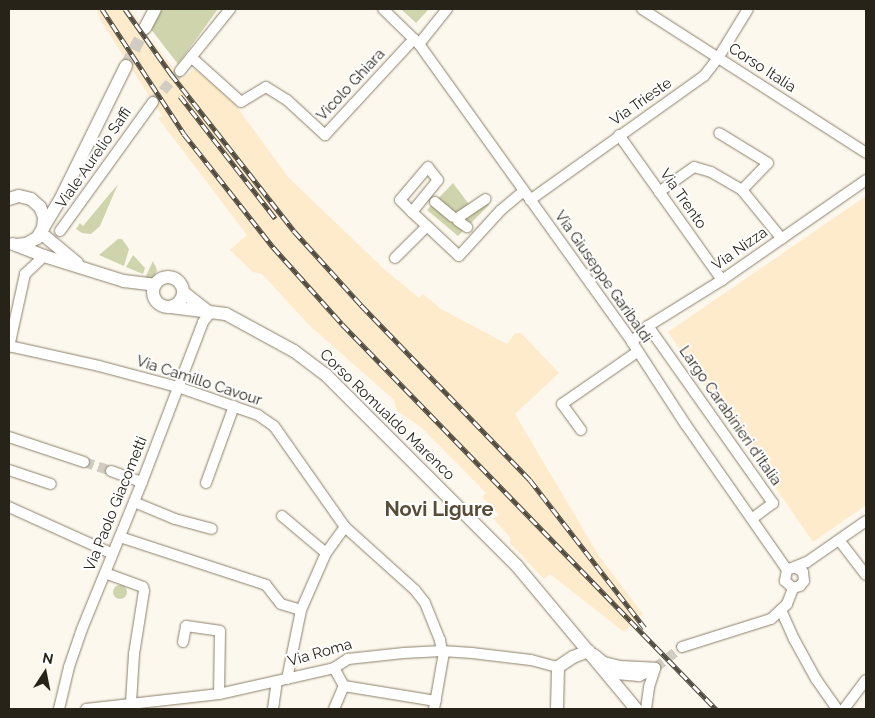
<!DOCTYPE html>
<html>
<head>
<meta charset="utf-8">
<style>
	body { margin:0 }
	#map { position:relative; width:875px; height:718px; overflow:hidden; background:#fdf8ee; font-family:Raleway,sans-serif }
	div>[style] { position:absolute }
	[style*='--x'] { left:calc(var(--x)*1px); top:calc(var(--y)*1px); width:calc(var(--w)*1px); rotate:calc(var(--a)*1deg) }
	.built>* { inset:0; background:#feebcb }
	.green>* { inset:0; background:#cfd4ad }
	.round { border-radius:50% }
	.minor-tunnel>* { height:10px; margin-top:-5px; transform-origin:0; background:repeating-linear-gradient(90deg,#d2cdc3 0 10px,transparent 0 15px) }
	.major-tunnel>* { height:12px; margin-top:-6px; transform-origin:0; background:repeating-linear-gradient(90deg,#d2cdc3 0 12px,transparent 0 18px) }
	.roads { filter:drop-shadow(0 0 1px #8c8069) drop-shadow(0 0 1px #8c8069) }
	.minor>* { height:10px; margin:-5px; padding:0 5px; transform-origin:5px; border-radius:5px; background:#fff }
	.major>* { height:12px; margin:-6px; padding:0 6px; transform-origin:6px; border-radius:6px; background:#fff }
	.major>.ring { margin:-6px; padding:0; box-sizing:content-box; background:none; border:12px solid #fff; border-radius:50% }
	.rail>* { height:5px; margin-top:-2.5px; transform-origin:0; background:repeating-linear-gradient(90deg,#fff 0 9px,#4f4a40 0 18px); box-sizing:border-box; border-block:1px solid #4f4a40 }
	span { translate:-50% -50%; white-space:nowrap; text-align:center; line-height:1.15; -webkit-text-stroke:4px #fff; paint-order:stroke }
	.street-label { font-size:15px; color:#282319 }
	.district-label { font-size:20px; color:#584c37; font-weight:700 }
	.frame { position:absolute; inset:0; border:10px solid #282319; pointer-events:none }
	.north { position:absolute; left:20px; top:648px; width:50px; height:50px; -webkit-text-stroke:4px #fff; paint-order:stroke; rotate:11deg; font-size:14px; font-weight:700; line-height:20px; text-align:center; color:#282319 }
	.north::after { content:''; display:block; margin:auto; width:18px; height:22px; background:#282319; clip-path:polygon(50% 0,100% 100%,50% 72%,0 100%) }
</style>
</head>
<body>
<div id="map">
	<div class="built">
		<div style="clip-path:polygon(96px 9px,130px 9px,151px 40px,182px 79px,194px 69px,212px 83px,237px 107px,288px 177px,385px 270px,419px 298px,423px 294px,441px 309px,507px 344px,515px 333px,521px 333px,559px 373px,515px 414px,599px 556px,643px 614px,624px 632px,550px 574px,544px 579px,510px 543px,510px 537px,493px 519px,499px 515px,482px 497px,486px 493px,421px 427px,397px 411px,394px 400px,308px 324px,262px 274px,253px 272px,230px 250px,247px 235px,158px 118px,162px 116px,101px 21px)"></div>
		<div style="clip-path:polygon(866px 196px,866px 505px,813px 542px,668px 332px)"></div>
	</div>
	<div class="green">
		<div style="clip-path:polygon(160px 9px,218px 9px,178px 64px,150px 28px)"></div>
		<div style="clip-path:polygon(401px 9px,429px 9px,416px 23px)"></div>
		<div style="clip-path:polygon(453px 183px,471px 207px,485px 198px,489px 205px,458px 236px,427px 210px)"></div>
		<div style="clip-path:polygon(118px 184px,100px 226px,91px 234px,82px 233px,76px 229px,80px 223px,83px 226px)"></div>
		<div style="clip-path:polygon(118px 239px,122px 239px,129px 249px,124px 266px,99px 255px)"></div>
		<div style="clip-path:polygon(133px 255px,145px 268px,143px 274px,126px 267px)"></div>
		<div style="clip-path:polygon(153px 261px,157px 270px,153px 280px,145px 278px)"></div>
		<div class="round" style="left:113px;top:585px;width:14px;height:14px"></div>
	</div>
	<div class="minor-tunnel">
		<div style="--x:153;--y:102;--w:41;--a:-48.9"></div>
		<div style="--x:84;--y:462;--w:28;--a:18"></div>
		<div style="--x:655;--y:668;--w:34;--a:-38"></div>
	</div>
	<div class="major-tunnel">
		<div style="--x:126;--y:66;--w:42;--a:-63.4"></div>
	</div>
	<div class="roads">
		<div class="minor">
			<div style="--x:383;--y:9;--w:50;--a:44.2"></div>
			<div style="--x:419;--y:44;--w:366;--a:54.4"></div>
			<div style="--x:632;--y:342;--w:99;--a:57"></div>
			<div style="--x:686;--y:425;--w:177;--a:55.1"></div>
			<div style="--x:642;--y:9;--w:266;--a:32.7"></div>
			<div style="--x:419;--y:44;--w:45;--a:-51.3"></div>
			<div style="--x:191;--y:57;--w:67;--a:42"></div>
			<div style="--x:241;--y:102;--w:29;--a:-31"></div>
			<div style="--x:266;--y:87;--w:25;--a:32"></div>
			<div style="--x:287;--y:100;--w:52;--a:42.6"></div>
			<div style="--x:325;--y:135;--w:131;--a:-47.2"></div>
			<div style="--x:180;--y:71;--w:80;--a:-51.1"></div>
			<div style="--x:619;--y:135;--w:178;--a:54.6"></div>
			<div style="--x:742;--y:190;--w:63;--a:50.8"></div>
			<div style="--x:659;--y:192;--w:43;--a:-35.5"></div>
			<div style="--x:694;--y:167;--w:18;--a:16"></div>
			<div style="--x:711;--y:172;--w:36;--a:30"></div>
			<div style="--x:742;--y:190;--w:37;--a:-46"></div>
			<div style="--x:768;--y:163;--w:57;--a:-148.5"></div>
			<div style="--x:530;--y:200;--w:214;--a:-35.5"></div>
			<div style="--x:704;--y:76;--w:23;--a:-52"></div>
			<div style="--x:718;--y:58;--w:57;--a:-58.5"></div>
			<div style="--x:435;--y:202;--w:23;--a:40"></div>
			<div style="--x:412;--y:212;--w:41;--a:-50.9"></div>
			<div style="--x:438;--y:180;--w:16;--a:-128"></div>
			<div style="--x:428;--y:167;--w:43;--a:130.3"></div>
			<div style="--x:400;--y:200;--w:17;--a:45"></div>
			<div style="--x:412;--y:212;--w:64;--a:43.1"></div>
			<div style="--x:459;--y:256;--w:62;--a:-47.6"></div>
			<div style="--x:501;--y:210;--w:30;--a:-40"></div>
			<div style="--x:459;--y:217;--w:32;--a:-34"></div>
			<div style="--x:458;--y:221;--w:11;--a:34"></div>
			<div style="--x:60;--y:231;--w:159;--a:-54.2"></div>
			<div style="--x:395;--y:258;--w:45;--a:-45"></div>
			<div style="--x:648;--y:326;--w:217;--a:54.8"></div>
			<div style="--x:773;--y:503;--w:25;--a:143"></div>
			<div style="--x:632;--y:342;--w:23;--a:-45"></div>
			<div style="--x:648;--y:326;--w:87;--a:-31.9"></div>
			<div style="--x:722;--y:280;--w:175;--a:-34.8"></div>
			<div style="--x:9;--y:346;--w:92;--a:12.5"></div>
			<div style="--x:99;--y:366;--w:82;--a:14.9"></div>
			<div style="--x:178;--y:387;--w:85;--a:19.3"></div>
			<div style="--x:258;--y:415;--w:19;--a:35"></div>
			<div style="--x:274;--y:426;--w:123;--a:54.9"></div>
			<div style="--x:345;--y:527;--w:94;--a:42"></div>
			<div style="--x:415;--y:590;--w:16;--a:52"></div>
			<div style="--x:425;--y:603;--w:40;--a:68"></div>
			<div style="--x:440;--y:640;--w:11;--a:80"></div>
			<div style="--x:9;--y:347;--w:75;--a:-77.6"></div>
			<div style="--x:25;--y:274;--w:21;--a:-43"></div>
			<div style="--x:581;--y:430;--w:32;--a:-126"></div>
			<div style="--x:562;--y:404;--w:91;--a:-34.7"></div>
			<div style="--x:9;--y:437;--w:79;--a:18.4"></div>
			<div style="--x:9;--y:470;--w:44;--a:18.4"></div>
			<div style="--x:111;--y:471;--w:33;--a:20"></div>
			<div style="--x:206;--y:483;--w:82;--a:-70"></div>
			<div style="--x:134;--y:502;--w:44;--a:22.5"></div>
			<div style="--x:175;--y:519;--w:38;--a:15"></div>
			<div style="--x:9;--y:507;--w:112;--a:24.3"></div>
			<div style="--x:282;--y:516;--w:57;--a:40.1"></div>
			<div style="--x:120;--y:537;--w:154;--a:18.2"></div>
			<div style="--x:266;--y:585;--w:24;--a:52"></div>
			<div style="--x:281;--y:604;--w:21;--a:17"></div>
			<div style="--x:839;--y:540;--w:44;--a:52.4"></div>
			<div style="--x:796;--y:568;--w:8;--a:30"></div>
			<div style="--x:803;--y:572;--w:9;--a:84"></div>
			<div style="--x:804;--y:581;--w:6;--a:129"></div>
			<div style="--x:800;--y:586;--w:7;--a:164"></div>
			<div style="--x:793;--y:588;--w:11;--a:-139"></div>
			<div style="--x:785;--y:581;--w:11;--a:-80"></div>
			<div style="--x:787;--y:570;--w:22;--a:-22"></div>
			<div style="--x:807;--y:562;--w:72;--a:-34.8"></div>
			<div style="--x:105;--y:573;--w:40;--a:20.2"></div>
			<div style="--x:143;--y:587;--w:4;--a:76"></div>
			<div style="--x:144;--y:591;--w:64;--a:99"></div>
			<div style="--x:134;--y:654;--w:49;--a:93.5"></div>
			<div style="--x:781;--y:610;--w:32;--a:66"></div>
			<div style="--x:794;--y:639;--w:46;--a:61.2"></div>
			<div style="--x:816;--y:679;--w:37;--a:55"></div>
			<div style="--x:183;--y:642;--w:16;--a:-79"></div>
			<div style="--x:186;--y:626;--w:34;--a:8"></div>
			<div style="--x:220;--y:631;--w:63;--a:90.9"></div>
			<div style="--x:682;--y:647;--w:93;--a:-17.5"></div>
			<div style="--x:771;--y:619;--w:22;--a:-43"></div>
			<div style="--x:787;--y:604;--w:17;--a:-69"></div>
			<div style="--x:594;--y:654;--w:13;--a:39"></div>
			<div style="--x:604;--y:662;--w:16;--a:14"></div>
			<div style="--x:620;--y:666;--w:35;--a:3"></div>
			<div style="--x:655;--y:668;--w:18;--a:153"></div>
			<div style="--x:639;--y:676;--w:32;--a:-175"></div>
			<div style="--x:334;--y:668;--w:21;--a:61"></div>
			<div style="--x:344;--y:686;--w:93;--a:9.3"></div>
			<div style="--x:287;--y:679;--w:70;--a:-78.5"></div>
			<div style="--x:301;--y:610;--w:62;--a:-66.3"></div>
			<div style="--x:326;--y:553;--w:32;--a:-54"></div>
			<div style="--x:59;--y:709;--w:43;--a:-76.6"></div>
			<div style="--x:69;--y:667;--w:40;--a:-71.1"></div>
			<div style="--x:82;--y:629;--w:159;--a:-67.8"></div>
			<div style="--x:142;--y:482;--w:171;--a:-69.1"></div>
			<div style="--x:203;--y:322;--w:11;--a:-52"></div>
			<div style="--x:86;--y:709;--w:134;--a:-6.4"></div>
			<div style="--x:219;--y:694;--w:118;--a:-12.7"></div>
			<div style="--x:334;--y:668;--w:17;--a:-33"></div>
			<div style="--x:348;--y:659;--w:56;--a:-6.1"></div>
			<div style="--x:404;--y:653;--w:38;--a:-3"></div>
			<div style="--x:442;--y:651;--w:30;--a:4"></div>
			<div style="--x:472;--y:653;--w:59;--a:6.8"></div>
			<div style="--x:531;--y:660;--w:28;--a:15"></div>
			<div style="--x:273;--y:709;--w:28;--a:-82"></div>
			<div style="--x:334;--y:709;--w:25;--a:-67"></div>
			<div style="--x:434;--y:709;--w:58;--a:-80"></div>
			<div style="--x:646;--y:709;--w:22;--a:-82"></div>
			<div style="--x:649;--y:687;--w:20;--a:-72"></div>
			<div style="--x:844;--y:709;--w:36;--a:-53"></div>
		</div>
		<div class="major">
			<div style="--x:145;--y:28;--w:21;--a:-62"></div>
			<div style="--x:9;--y:199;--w:10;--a:-17"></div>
			<div style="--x:19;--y:196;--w:12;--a:14"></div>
			<div style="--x:31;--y:199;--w:12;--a:42"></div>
			<div style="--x:40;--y:207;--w:11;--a:68"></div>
			<div style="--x:44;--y:217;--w:11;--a:95"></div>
			<div style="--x:43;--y:228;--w:12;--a:121"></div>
			<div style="--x:37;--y:238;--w:13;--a:151"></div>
			<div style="--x:26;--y:244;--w:10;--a:174"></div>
			<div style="--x:43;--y:228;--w:37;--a:-59"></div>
			<div style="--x:62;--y:196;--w:145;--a:-63.8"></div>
			<div style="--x:41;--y:233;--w:47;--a:39.8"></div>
			<div style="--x:13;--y:244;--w:33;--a:21"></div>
			<div style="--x:44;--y:256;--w:84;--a:17.4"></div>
			<div style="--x:124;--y:281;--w:31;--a:7"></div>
			<div class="ring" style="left:153px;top:277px;width:18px;height:18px"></div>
			<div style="--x:183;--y:292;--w:34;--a:38"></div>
			<div style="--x:171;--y:307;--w:55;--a:7.3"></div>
			<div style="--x:226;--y:314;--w:77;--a:28.6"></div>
			<div style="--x:294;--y:351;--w:39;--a:37"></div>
			<div style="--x:325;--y:374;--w:272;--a:45"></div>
			<div style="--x:517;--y:566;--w:186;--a:50.2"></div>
			<div style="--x:557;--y:709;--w:42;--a:-88.6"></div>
			<div style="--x:558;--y:667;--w:18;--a:-34"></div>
			<div style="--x:573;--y:657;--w:17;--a:-21"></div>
		</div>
	</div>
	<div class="rail">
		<div style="--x:102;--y:9;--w:149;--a:56.7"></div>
		<div style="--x:184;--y:134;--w:144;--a:51.8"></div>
		<div style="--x:273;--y:247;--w:103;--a:48.1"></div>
		<div style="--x:342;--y:324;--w:537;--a:45.83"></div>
		<div style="--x:125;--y:9;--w:80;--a:54.7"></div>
		<div style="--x:171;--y:74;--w:199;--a:51.9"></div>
		<div style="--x:294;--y:231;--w:100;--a:47.8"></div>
		<div style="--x:361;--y:305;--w:243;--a:46"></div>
		<div style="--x:530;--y:480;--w:187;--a:52.2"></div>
		<div style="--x:180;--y:96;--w:155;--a:52.1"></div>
	</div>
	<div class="street-label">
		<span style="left:762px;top:68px;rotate:33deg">Corso Italia</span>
		<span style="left:351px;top:85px;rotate:-47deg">Vicolo Ghiara</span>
		<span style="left:641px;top:102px;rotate:-35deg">Via Trieste</span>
		<span style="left:94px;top:158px;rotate:-55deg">Viale Aurelio Saffi</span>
		<span style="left:683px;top:199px;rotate:55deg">Via Trento</span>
		<span style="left:740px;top:249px;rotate:-35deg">Via Nizza</span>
		<span style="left:603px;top:277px;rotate:55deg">Via Giuseppe Garibaldi</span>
		<span style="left:199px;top:381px;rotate:18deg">Via Camillo Cavour</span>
		<span style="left:387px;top:415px;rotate:44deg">Corso Romualdo Marenco</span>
		<span style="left:730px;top:416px;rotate:55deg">Largo Carabinieri d'Italia</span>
		<span style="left:116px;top:504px;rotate:-68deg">Via Paolo Giacometti</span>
		<span style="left:320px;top:653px;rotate:-16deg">Via Roma</span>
	</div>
	<div class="district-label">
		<span style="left:439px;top:509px">Novi Ligure</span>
	</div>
	<div class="frame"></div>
	<div class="north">N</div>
</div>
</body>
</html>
